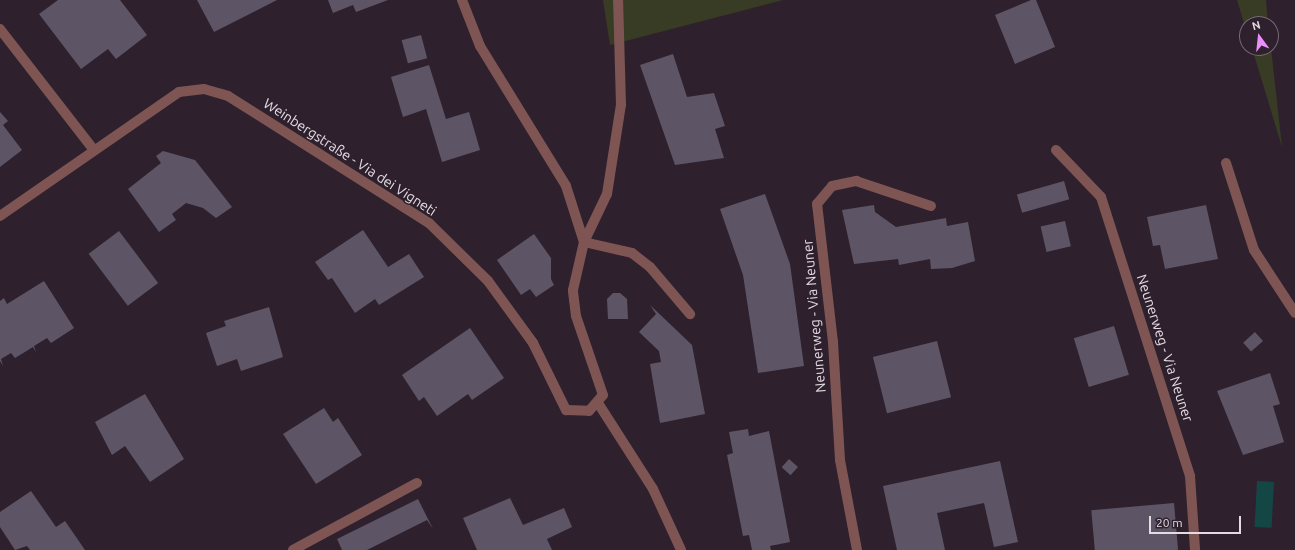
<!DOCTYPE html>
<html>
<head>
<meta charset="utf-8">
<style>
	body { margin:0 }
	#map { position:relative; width:1295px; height:550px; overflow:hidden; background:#2e212d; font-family:Ubuntu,sans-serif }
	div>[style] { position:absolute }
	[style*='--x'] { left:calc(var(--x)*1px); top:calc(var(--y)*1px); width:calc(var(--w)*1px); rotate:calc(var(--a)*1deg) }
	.green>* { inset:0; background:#383c25 }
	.water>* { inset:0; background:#154646; transform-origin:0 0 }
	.building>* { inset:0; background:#5d5565; transform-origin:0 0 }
	.minor>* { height:10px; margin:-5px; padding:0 5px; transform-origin:5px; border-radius:5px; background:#7f5554 }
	span { translate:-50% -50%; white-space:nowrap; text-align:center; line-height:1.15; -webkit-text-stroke:3px #2e212d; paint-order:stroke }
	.street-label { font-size:14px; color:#e4dbe3 }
	.north { position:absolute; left:1239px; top:16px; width:40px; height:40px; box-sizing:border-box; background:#2e212d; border:1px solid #776b76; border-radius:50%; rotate:345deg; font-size:11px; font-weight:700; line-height:16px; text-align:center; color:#e4dbe3 }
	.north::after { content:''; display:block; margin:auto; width:14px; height:18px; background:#eb8dfb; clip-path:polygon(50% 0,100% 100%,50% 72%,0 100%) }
	.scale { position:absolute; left:1149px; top:516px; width:92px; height:18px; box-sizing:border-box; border:2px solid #e4dbe3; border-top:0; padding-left:5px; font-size:12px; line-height:14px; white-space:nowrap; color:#e4dbe3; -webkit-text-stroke:3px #2e212d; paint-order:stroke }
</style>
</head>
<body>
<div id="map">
	<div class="green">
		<div style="clip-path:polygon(603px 0,783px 0,610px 45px)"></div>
		<div style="clip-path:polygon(1237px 0,1266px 0,1268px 24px,1247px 24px,1247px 33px)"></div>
		<div style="clip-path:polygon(1252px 48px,1271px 48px,1282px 147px)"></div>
	</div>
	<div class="water">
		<div style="left:1257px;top:481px;width:17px;height:46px;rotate:3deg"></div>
	</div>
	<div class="building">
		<div style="clip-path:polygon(58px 0,120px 0,147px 35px,116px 59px,108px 49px,81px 69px,39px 14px)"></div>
		<div style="clip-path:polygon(197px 0,277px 0,214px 32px)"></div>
		<div style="clip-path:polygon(328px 0,388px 0,356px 12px,353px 5px,333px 13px)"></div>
		<div style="clip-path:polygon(1031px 0,1036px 0,1055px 47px,1015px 64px,995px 15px)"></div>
		<div style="left:421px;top:35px;width:24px;height:20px;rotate:75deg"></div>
		<div style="clip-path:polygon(673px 54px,687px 97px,714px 93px,725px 126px,715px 129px,724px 158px,675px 165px,640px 65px)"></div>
		<div style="clip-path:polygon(429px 65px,446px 119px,469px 112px,480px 150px,442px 162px,426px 109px,403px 117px,391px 77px)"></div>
		<div style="clip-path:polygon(0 112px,8px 121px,3px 125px,22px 150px,0 167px)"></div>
		<div style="clip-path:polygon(163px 151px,195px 160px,232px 207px,216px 218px,203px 208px,186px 203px,172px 214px,176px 220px,159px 232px,128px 189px,161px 163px,156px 156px)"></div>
		<div style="left:1064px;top:181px;width:19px;height:49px;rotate:74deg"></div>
		<div style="clip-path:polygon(765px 194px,790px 264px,804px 366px,758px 373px,743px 275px,720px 209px)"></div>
		<div style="clip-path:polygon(874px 205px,875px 212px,896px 227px,946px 218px,947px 226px,968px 222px,975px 261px,952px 268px,931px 269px,930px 259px,899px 265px,898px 259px,854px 264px,842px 210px)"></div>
		<div style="clip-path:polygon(1206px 205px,1218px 259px,1165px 269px,1160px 245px,1153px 246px,1147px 217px)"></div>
		<div style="left:1065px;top:221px;width:26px;height:25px;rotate:77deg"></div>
		<div style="clip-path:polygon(363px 230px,388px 267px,409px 254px,424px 277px,379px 305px,375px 299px,355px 313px,332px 278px,328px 280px,315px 262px)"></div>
		<div style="left:119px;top:231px;width:65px;height:38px;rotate:53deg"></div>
		<div style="clip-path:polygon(534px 234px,551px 258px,551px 279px,554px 285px,536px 297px,530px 289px,521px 295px,497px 260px)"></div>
		<div style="clip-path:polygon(44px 281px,74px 328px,51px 343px,47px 338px,34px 346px,36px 352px,33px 347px,15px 358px,11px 353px,1px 359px,3px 366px,0 361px,0 301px,4px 298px,7px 304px)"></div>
		<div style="clip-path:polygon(613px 293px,620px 293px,627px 299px,628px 319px,608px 319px,607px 299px)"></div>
		<div style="clip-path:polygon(650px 305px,692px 345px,705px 414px,660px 423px,650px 364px,661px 362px,659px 351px,639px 332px,656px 314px)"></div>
		<div style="clip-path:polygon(269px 307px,283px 357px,241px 371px,237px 359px,217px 366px,206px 333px,226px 326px,224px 321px)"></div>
		<div style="left:1114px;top:326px;width:51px;height:42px;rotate:73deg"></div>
		<div style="clip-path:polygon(470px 328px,504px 378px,472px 400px,468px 394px,437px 416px,424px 397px,419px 401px,402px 375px)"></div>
		<div style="left:1255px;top:332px;width:12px;height:16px;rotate:48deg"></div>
		<div style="left:937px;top:341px;width:58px;height:66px;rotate:76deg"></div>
		<div style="clip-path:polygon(1270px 373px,1280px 404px,1273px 406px,1284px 442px,1243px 455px,1217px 391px)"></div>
		<div style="clip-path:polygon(145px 394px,184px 459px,150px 482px,125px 446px,112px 455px,95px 422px)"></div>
		<div style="clip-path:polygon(324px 408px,333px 422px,338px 418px,362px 455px,316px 484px,283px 434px)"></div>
		<div style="clip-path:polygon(748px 429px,749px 436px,769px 431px,790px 542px,770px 546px,771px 550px,752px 550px,749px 535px,743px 536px,727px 455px,733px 453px,729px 432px)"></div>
		<div style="left:789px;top:459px;width:12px;height:11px;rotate:42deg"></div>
		<div style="clip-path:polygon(1000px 461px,1018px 542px,994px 547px,984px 503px,937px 513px,945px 550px,897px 550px,883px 486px)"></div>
		<div style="clip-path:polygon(31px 491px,56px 527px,65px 521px,85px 550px,30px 550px,27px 546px,15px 550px,0 527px,0 512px)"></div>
		<div style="clip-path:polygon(510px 498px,523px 525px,564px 508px,572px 527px,547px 539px,552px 550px,477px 550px,463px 518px)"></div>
		<div style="clip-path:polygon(418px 499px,433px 529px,427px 520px,367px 550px,342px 550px,337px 539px)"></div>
		<div style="left:1174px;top:503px;width:47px;height:83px;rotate:85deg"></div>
	</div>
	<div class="minor">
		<div style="--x:462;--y:0;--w:49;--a:68.6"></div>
		<div style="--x:480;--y:46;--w:164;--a:58.4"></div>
		<div style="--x:566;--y:186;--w:59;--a:72.2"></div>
		<div style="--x:0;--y:29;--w:153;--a:52.2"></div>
		<div style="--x:1056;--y:150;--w:65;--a:46.2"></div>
		<div style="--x:1101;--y:197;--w:293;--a:72.3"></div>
		<div style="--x:1190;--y:476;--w:74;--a:86.1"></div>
		<div style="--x:1226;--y:163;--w:91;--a:72.2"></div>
		<div style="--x:1254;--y:250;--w:75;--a:56.9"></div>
		<div style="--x:0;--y:216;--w:218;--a:-34.7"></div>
		<div style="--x:179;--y:92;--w:25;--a:-7"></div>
		<div style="--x:204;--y:89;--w:25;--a:16"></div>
		<div style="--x:228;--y:96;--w:238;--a:32.3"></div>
		<div style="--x:429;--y:223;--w:83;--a:44.5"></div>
		<div style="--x:488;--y:281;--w:77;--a:54"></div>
		<div style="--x:533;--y:343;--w:75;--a:63.8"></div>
		<div style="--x:566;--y:410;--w:23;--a:2"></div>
		<div style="--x:589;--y:411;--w:21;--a:-49"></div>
		<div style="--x:603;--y:395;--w:83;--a:-108.9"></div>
		<div style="--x:576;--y:316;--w:26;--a:-97"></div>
		<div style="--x:573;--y:290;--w:49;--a:-77.1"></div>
		<div style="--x:584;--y:242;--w:53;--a:-64.4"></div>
		<div style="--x:607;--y:194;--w:90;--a:-81.1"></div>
		<div style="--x:621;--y:105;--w:105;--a:-91.6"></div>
		<div style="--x:584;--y:242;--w:49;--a:12.9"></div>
		<div style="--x:632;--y:253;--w:23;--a:38"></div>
		<div style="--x:650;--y:267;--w:62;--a:49.6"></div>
		<div style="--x:598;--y:403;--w:102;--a:57.4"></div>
		<div style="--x:653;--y:489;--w:67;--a:65.3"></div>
		<div style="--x:293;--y:550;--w:141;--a:-28.4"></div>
		<div style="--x:857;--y:550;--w:92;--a:-100.7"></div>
		<div style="--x:840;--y:460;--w:118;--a:-93.4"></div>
		<div style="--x:833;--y:342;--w:139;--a:-96.6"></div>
		<div style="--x:817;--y:204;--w:23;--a:-50"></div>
		<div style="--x:832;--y:186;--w:25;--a:-12"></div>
		<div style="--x:856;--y:181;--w:79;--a:18.4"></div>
	</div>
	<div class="street-label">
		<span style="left:350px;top:157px;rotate:33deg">Weinbergstraße - Via dei Vigneti</span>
		<span style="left:814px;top:316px;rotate:-95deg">Neunerweg - Via Neuner</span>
		<span style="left:1165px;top:348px;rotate:72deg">Neunerweg - Via Neuner</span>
	</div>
	<div class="north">N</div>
	<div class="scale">20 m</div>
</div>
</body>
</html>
